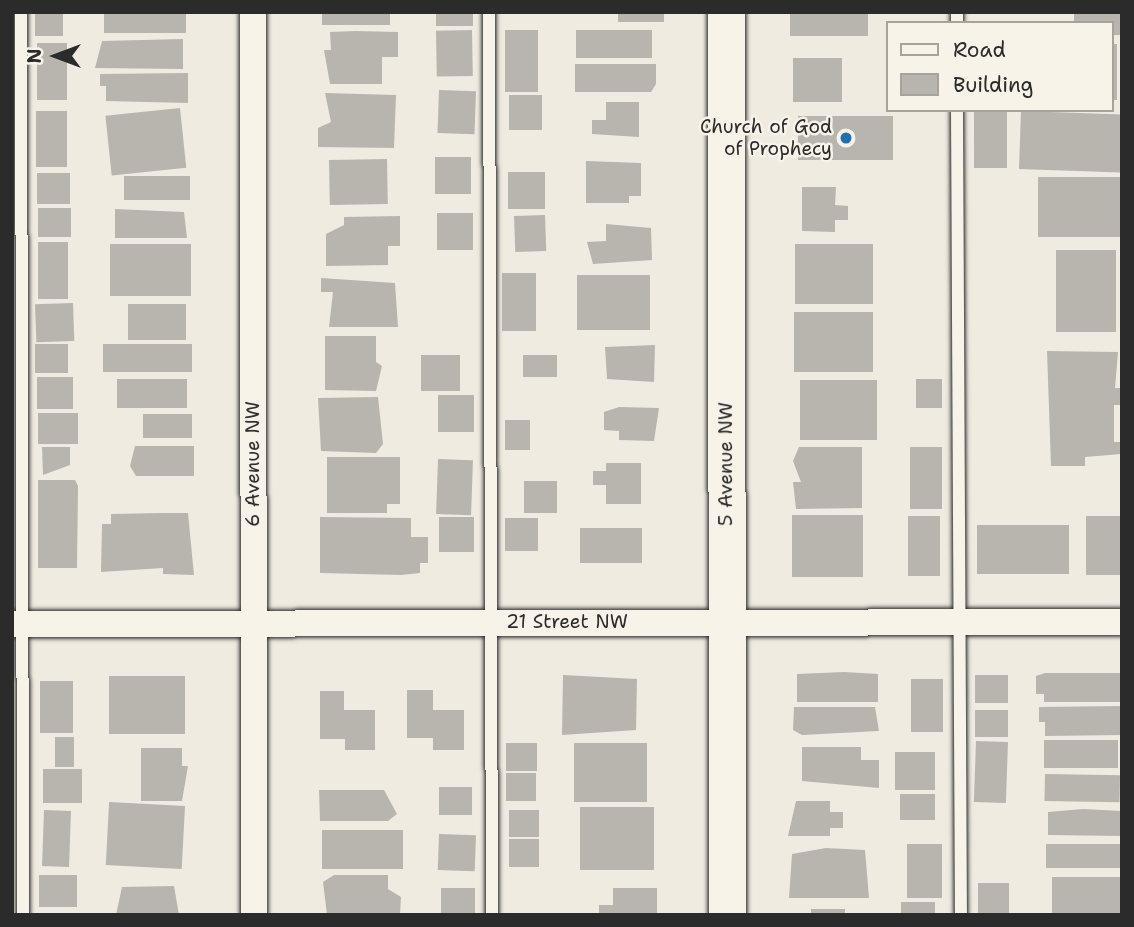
<!DOCTYPE html>
<html>
<head>
<meta charset="utf-8">
<style>
	body { margin:0 }
	#map { position:relative; width:1134px; height:927px; overflow:hidden; background:#efebe0; font-family:"Shantell Sans",sans-serif }
	div>[style] { position:absolute }
	[style*='--x'] { left:calc(var(--x)*1px); top:calc(var(--y)*1px); width:calc(var(--w)*1px); rotate:calc(var(--a)*1deg) }
	.building>* { inset:0; background:#b8b5ae; transform-origin:0 0 }
	.roads { filter:drop-shadow(0 0 2px #2b2b2b) drop-shadow(0 0 2px #2b2b2b) }
	.lane>* { height:12px; margin:-6px; padding:0 6px; transform-origin:6px; border-radius:6px; background:#f7f3e8 }
	.street>* { height:26px; margin:-13px; padding:0 13px; transform-origin:13px; border-radius:13px; background:#f7f3e8 }
	.secondary>* { height:37px; margin:-18.5px; padding:0 18.5px; transform-origin:18.5px; border-radius:18.5px; background:#f7f3e8 }
	.dots>* { width:19px; height:19px; translate:-50% -50%; box-sizing:border-box; border:4px solid #f7f3e8; border-radius:50% }
	span { translate:-50% -50%; white-space:nowrap; text-align:center; line-height:1.15; -webkit-text-stroke:5px #f7f3e8; paint-order:stroke }
	.poi-label { font-size:19px; color:#2b2b2b }
	.right { translate:-100% -50%; text-align:right }
	.street-label { font-size:19px; color:#2b2b2b }
	.frame { position:absolute; inset:0; border:14px solid #2b2b2b; pointer-events:none }
	.legend { position:absolute; left:886px; top:21px; width:228px; height:91px; box-sizing:border-box; background:#f7f3e8; border:2px solid #a5a39c; margin:0; padding:9px 12px; list-style:none; font-size:21px; color:#2b2b2b }
	.legend li { display:flex; align-items:center; gap:14px; height:35px }
	.legend b { width:35px; border:2px solid #a5a39c }
	.north { position:absolute; left:21px; top:21px; width:70px; height:70px; -webkit-text-stroke:5px #f7f3e8; paint-order:stroke; rotate:270deg; font-size:19px; font-weight:700; line-height:28px; text-align:center; color:#2b2b2b }
	.north::after { content:''; display:block; margin:auto; width:24px; height:32px; background:#2b2b2b; clip-path:polygon(50% 0,100% 100%,50% 72%,0 100%) }
</style>
</head>
<body>
<div id="map">
	<div class="building">
		<div style="left:35px;top:12px;width:28px;height:24px"></div>
		<div style="left:104px;top:12px;width:82px;height:21px"></div>
		<div style="left:322px;top:12px;width:68px;height:13px"></div>
		<div style="left:436px;top:12px;width:37px;height:14px"></div>
		<div style="left:618px;top:12px;width:46px;height:10px"></div>
		<div style="left:790px;top:12px;width:78px;height:24px"></div>
		<div style="clip-path:polygon(1074px 12px,1122px 12px,1122px 35px,1111px 35px,1111px 23px,1074px 23px)"></div>
		<div style="left:472px;top:30px;width:46px;height:36px;rotate:89deg"></div>
		<div style="left:505px;top:30px;width:33px;height:62px"></div>
		<div style="left:576px;top:30px;width:76px;height:28px"></div>
		<div style="clip-path:polygon(355px 31px,398px 32px,398px 57px,382px 57px,382px 84px,330px 84px,324px 50px,331px 50px,330px 32px)"></div>
		<div style="clip-path:polygon(183px 39px,183px 69px,95px 68px,102px 41px)"></div>
		<div style="left:37px;top:43px;width:30px;height:57px"></div>
		<div style="left:1111px;top:44px;width:6px;height:56px"></div>
		<div style="left:793px;top:58px;width:49px;height:44px"></div>
		<div style="clip-path:polygon(575px 64px,656px 64px,656px 84px,651px 92px,575px 92px)"></div>
		<div style="clip-path:polygon(188px 73px,188px 103px,106px 101px,106px 86px,100px 86px,100px 74px)"></div>
		<div style="left:439px;top:90px;width:37px;height:43px;rotate:2deg"></div>
		<div style="clip-path:polygon(325px 93px,396px 95px,394px 148px,318px 147px,318px 128px,331px 122px)"></div>
		<div style="left:509px;top:95px;width:33px;height:35px"></div>
		<div style="clip-path:polygon(606px 102px,639px 102px,639px 137px,592px 134px,592px 120px,606px 120px)"></div>
		<div style="left:180px;top:108px;width:60px;height:75px;rotate:84deg"></div>
		<div style="left:36px;top:111px;width:31px;height:56px"></div>
		<div style="left:974px;top:111px;width:33px;height:57px"></div>
		<div style="left:1021px;top:111px;width:101px;height:58px;rotate:2deg"></div>
		<div style="left:798px;top:116px;width:95px;height:44px"></div>
		<div style="left:435px;top:157px;width:36px;height:37px"></div>
		<div style="left:387px;top:159px;width:45px;height:58px;rotate:89deg"></div>
		<div style="clip-path:polygon(586px 161px,641px 163px,641px 196px,629px 196px,629px 203px,586px 203px)"></div>
		<div style="left:508px;top:172px;width:37px;height:37px"></div>
		<div style="left:70px;top:173px;width:31px;height:33px;rotate:90deg"></div>
		<div style="left:190px;top:176px;width:24px;height:66px;rotate:90deg"></div>
		<div style="left:1038px;top:177px;width:84px;height:60px"></div>
		<div style="clip-path:polygon(802px 187px,836px 187px,835px 205px,848px 206px,848px 220px,835px 220px,835px 232px,802px 231px)"></div>
		<div style="left:38px;top:208px;width:33px;height:29px"></div>
		<div style="clip-path:polygon(115px 209px,184px 212px,187px 238px,115px 238px)"></div>
		<div style="left:437px;top:213px;width:36px;height:37px"></div>
		<div style="left:545px;top:215px;width:36px;height:31px;rotate:88deg"></div>
		<div style="clip-path:polygon(400px 216px,400px 246px,388px 246px,388px 265px,326px 266px,326px 234px,344px 225px,344px 217px)"></div>
		<div style="clip-path:polygon(606px 224px,651px 228px,652px 260px,593px 264px,587px 242px,606px 241px)"></div>
		<div style="left:38px;top:242px;width:30px;height:57px"></div>
		<div style="left:110px;top:244px;width:81px;height:52px"></div>
		<div style="left:795px;top:244px;width:78px;height:60px"></div>
		<div style="left:1056px;top:250px;width:60px;height:82px"></div>
		<div style="left:502px;top:273px;width:34px;height:58px"></div>
		<div style="left:577px;top:275px;width:73px;height:55px"></div>
		<div style="clip-path:polygon(321px 278px,395px 283px,398px 327px,329px 327px,333px 292px,321px 292px)"></div>
		<div style="left:73px;top:303px;width:38px;height:38px;rotate:88deg"></div>
		<div style="left:128px;top:304px;width:58px;height:36px"></div>
		<div style="left:794px;top:312px;width:79px;height:60px"></div>
		<div style="clip-path:polygon(325px 336px,376px 336px,376px 362px,382px 366px,376px 391px,325px 390px)"></div>
		<div style="left:35px;top:344px;width:33px;height:29px"></div>
		<div style="left:103px;top:344px;width:89px;height:28px"></div>
		<div style="clip-path:polygon(655px 345px,654px 382px,607px 379px,605px 347px)"></div>
		<div style="clip-path:polygon(1047px 351px,1118px 352px,1115px 388px,1121px 388px,1121px 405px,1114px 405px,1114px 442px,1121px 442px,1121px 454px,1085px 457px,1085px 466px,1051px 466px)"></div>
		<div style="left:421px;top:355px;width:39px;height:36px"></div>
		<div style="left:523px;top:355px;width:34px;height:22px"></div>
		<div style="left:37px;top:377px;width:36px;height:32px"></div>
		<div style="left:117px;top:379px;width:70px;height:29px"></div>
		<div style="left:916px;top:379px;width:26px;height:29px"></div>
		<div style="left:800px;top:380px;width:77px;height:60px"></div>
		<div style="left:438px;top:395px;width:36px;height:37px"></div>
		<div style="clip-path:polygon(378px 397px,383px 444px,376px 453px,321px 451px,318px 398px)"></div>
		<div style="clip-path:polygon(619px 407px,659px 408px,654px 441px,619px 440px,619px 431px,604px 430px,604px 412px)"></div>
		<div style="left:38px;top:413px;width:40px;height:31px"></div>
		<div style="left:143px;top:414px;width:49px;height:24px"></div>
		<div style="left:505px;top:420px;width:25px;height:30px"></div>
		<div style="clip-path:polygon(135px 446px,194px 446px,194px 476px,136px 476px,130px 466px)"></div>
		<div style="clip-path:polygon(42px 447px,70px 447px,70px 465px,43px 475px)"></div>
		<div style="clip-path:polygon(799px 447px,862px 447px,862px 508px,796px 509px,793px 482px,801px 482px,793px 461px)"></div>
		<div style="left:910px;top:447px;width:32px;height:62px"></div>
		<div style="clip-path:polygon(327px 457px,400px 457px,400px 504px,387px 504px,387px 513px,327px 513px)"></div>
		<div style="left:438px;top:459px;width:35px;height:55px;rotate:2deg"></div>
		<div style="clip-path:polygon(606px 463px,641px 463px,641px 504px,606px 504px,606px 485px,593px 485px,593px 471px,606px 471px)"></div>
		<div style="clip-path:polygon(38px 480px,75px 480px,78px 486px,77px 568px,38px 568px)"></div>
		<div style="left:524px;top:481px;width:33px;height:32px"></div>
		<div style="clip-path:polygon(162px 513px,188px 513px,194px 575px,163px 574px,163px 568px,101px 572px,102px 524px,111px 524px,111px 514px)"></div>
		<div style="left:792px;top:515px;width:71px;height:62px"></div>
		<div style="left:908px;top:516px;width:32px;height:60px"></div>
		<div style="left:1086px;top:516px;width:36px;height:59px"></div>
		<div style="clip-path:polygon(320px 517px,411px 518px,411px 537px,428px 537px,428px 563px,420px 563px,420px 573px,401px 575px,320px 573px)"></div>
		<div style="left:439px;top:517px;width:35px;height:35px"></div>
		<div style="left:505px;top:518px;width:33px;height:33px"></div>
		<div style="left:977px;top:525px;width:92px;height:49px"></div>
		<div style="left:580px;top:528px;width:62px;height:35px"></div>
		<div style="clip-path:polygon(844px 672px,878px 674px,878px 702px,797px 702px,797px 674px)"></div>
		<div style="clip-path:polygon(1045px 673px,1122px 673px,1122px 702px,1044px 702px,1044px 694px,1036px 694px,1036px 676px)"></div>
		<div style="clip-path:polygon(563px 675px,637px 679px,636px 730px,562px 735px)"></div>
		<div style="left:975px;top:675px;width:33px;height:28px"></div>
		<div style="left:109px;top:676px;width:76px;height:58px"></div>
		<div style="left:911px;top:679px;width:32px;height:53px"></div>
		<div style="left:40px;top:681px;width:33px;height:52px"></div>
		<div style="clip-path:polygon(407px 690px,433px 690px,433px 710px,464px 710px,464px 750px,433px 750px,433px 738px,407px 738px)"></div>
		<div style="clip-path:polygon(320px 691px,344px 691px,344px 710px,375px 710px,375px 750px,345px 750px,345px 739px,320px 739px)"></div>
		<div style="clip-path:polygon(1122px 706px,1122px 735px,1045px 736px,1045px 722px,1039px 722px,1039px 707px)"></div>
		<div style="clip-path:polygon(794px 707px,875px 707px,879px 731px,802px 735px,793px 730px)"></div>
		<div style="left:975px;top:710px;width:33px;height:27px"></div>
		<div style="left:55px;top:737px;width:19px;height:30px"></div>
		<div style="left:1044px;top:740px;width:74px;height:28px"></div>
		<div style="left:976px;top:741px;width:32px;height:61px;rotate:2deg"></div>
		<div style="left:506px;top:743px;width:31px;height:28px"></div>
		<div style="left:574px;top:743px;width:73px;height:59px"></div>
		<div style="clip-path:polygon(802px 747px,861px 747px,861px 760px,879px 760px,879px 788px,802px 781px)"></div>
		<div style="clip-path:polygon(141px 748px,182px 748px,182px 766px,188px 766px,182px 801px,141px 801px)"></div>
		<div style="left:895px;top:752px;width:40px;height:38px"></div>
		<div style="left:43px;top:769px;width:39px;height:34px"></div>
		<div style="left:506px;top:773px;width:30px;height:28px"></div>
		<div style="left:1045px;top:774px;width:75px;height:27px;rotate:1deg"></div>
		<div style="left:439px;top:787px;width:33px;height:28px"></div>
		<div style="clip-path:polygon(319px 790px,384px 790px,397px 814px,388px 821px,320px 821px)"></div>
		<div style="left:900px;top:794px;width:35px;height:26px"></div>
		<div style="clip-path:polygon(796px 801px,830px 801px,830px 812px,843px 812px,843px 828px,830px 828px,830px 836px,788px 836px)"></div>
		<div style="left:185px;top:806px;width:63px;height:76px;rotate:93deg"></div>
		<div style="left:580px;top:807px;width:74px;height:63px"></div>
		<div style="clip-path:polygon(1083px 809px,1122px 811px,1122px 836px,1048px 835px,1048px 812px)"></div>
		<div style="left:44px;top:810px;width:27px;height:56px;rotate:2deg"></div>
		<div style="left:509px;top:810px;width:30px;height:27px"></div>
		<div style="left:322px;top:830px;width:81px;height:39px"></div>
		<div style="left:439px;top:834px;width:37px;height:36px;rotate:2deg"></div>
		<div style="left:509px;top:839px;width:30px;height:28px"></div>
		<div style="left:907px;top:844px;width:35px;height:54px"></div>
		<div style="left:1046px;top:844px;width:76px;height:24px"></div>
		<div style="clip-path:polygon(826px 848px,865px 850px,869px 898px,789px 898px,792px 854px)"></div>
		<div style="left:39px;top:875px;width:38px;height:32px"></div>
		<div style="clip-path:polygon(334px 875px,388px 875px,388px 889px,401px 897px,400px 915px,327px 915px,323px 882px)"></div>
		<div style="left:1052px;top:877px;width:70px;height:38px"></div>
		<div style="left:978px;top:883px;width:31px;height:32px"></div>
		<div style="clip-path:polygon(174px 886px,179px 915px,116px 915px,122px 887px)"></div>
		<div style="left:441px;top:888px;width:34px;height:27px"></div>
		<div style="clip-path:polygon(613px 888px,657px 888px,657px 915px,599px 915px,599px 905px,613px 905px)"></div>
		<div style="left:901px;top:902px;width:34px;height:13px"></div>
		<div style="left:811px;top:909px;width:34px;height:6px"></div>
	</div>
	<div class="roads">
		<div class="lane">
			<div style="--x:21;--y:12;--w:903;--a:89.87"></div>
			<div style="--x:489;--y:12;--w:903;--a:89.81"></div>
			<div style="--x:957;--y:12;--w:11;--a:90"></div>
			<div style="--x:957;--y:110;--w:805;--a:89.72"></div>
		</div>
		<div class="street">
			<div style="--x:253;--y:12;--w:903;--a:89.94"></div>
			<div style="--x:12;--y:624;--w:1110;--a:-0.1"></div>
		</div>
		<div class="secondary">
			<div style="--x:726;--y:12;--w:903;--a:89.94"></div>
		</div>
	</div>
	<div class="dots">
		<div style="left:846px;top:138px;background:#1f6fb2"></div>
	</div>
	<div class="poi-label">
		<span class="right" style="left:832px;top:138px">Church of God<br>of Prophecy</span>
	</div>
	<div class="street-label">
		<span style="left:253px;top:464px;rotate:-90deg">6 Avenue NW</span>
		<span style="left:726px;top:464px;rotate:-90deg">5 Avenue NW</span>
		<span style="left:567px;top:622px">21 Street NW</span>
	</div>
	<div class="frame"></div>
	<ul class="legend">
	<li><b style="height:9px;background:#f7f3e8"></b>Road</li>
	<li><b style="height:19px;background:#b8b5ae"></b>Building</li>
	</ul>
	<div class="north">N</div>
</div>
</body>
</html>
